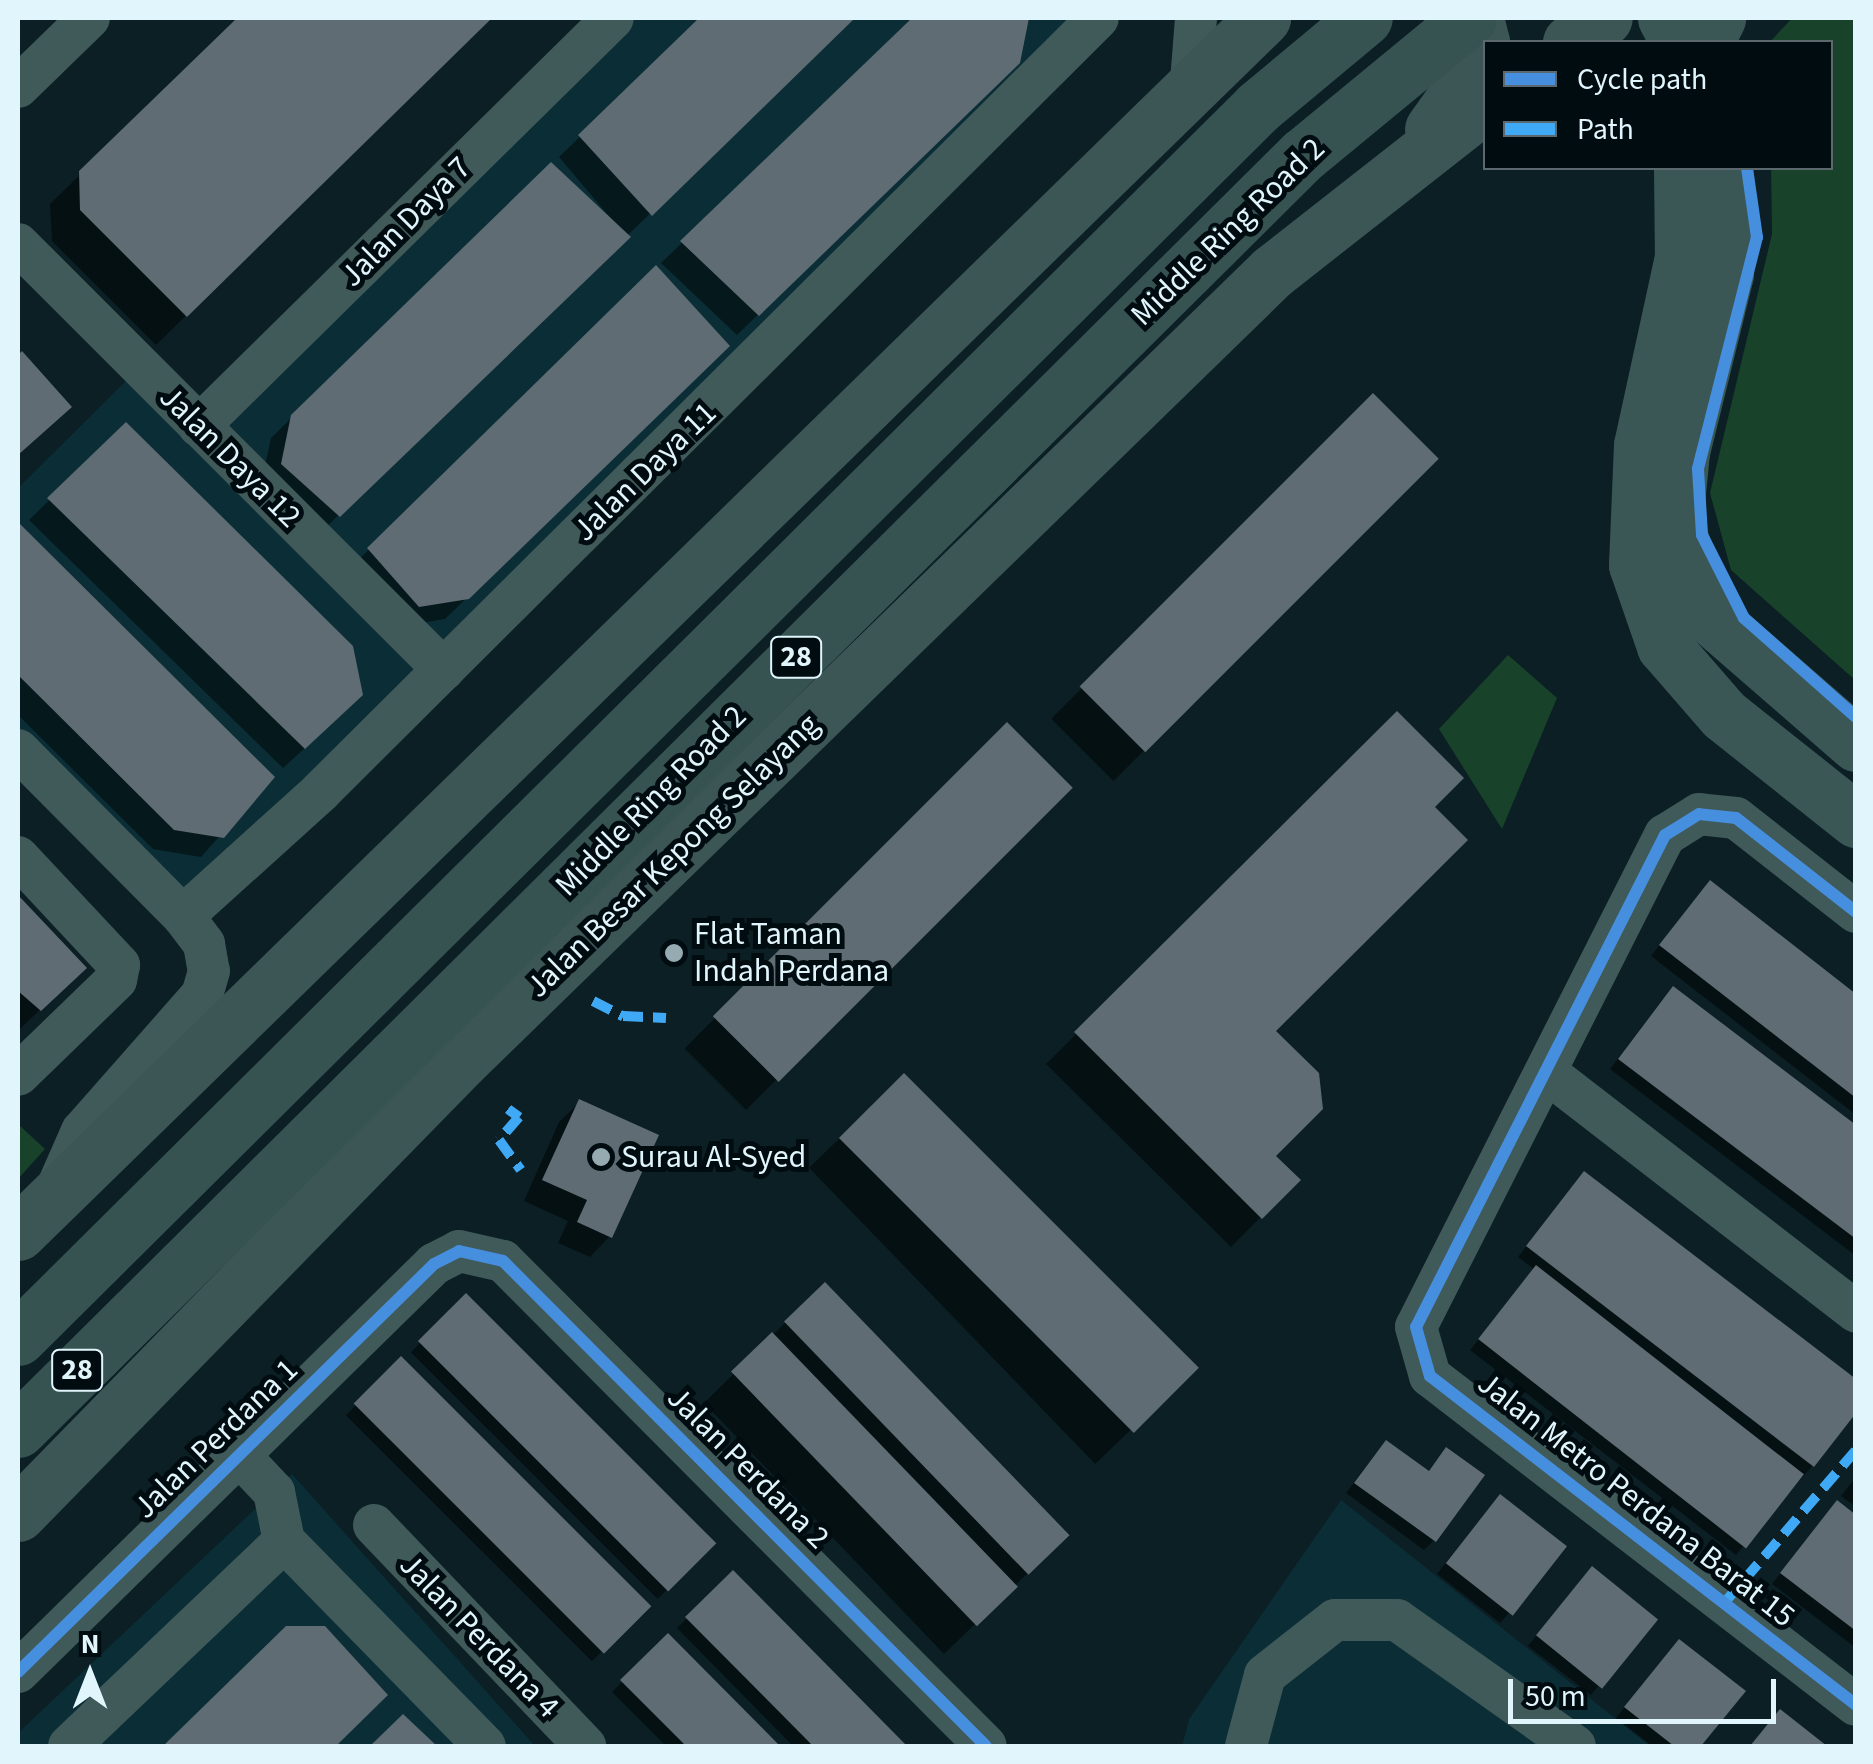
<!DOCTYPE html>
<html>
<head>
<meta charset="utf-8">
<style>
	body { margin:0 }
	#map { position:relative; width:1873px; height:1764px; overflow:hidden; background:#0b1f25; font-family:"Source Sans 3",sans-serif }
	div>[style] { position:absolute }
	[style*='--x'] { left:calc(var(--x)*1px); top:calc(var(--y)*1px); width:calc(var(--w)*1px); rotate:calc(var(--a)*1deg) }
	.built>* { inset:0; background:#0a2d36 }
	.green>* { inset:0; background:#184229 }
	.shadow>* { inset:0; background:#0007; transform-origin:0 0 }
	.building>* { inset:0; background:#5f6c74; transform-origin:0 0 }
	.street>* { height:42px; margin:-21px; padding:0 21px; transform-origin:21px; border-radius:21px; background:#405959 }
	.secondary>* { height:55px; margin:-27.5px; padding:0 27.5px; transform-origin:27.5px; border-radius:27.5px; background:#3a5756 }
	.primary>* { height:55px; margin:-27.5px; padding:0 27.5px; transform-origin:27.5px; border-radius:27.5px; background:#3c5656 }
	.highway>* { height:55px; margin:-27.5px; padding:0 27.5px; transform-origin:27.5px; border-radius:27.5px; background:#365352 }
	.quiet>* { height:10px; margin-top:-5px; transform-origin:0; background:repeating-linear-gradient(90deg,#3fa9f5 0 20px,transparent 0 30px) }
	.cycleway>* { height:12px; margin:-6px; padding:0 6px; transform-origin:6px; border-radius:6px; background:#468fdf }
	.dots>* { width:28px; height:28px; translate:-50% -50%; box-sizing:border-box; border:5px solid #010c11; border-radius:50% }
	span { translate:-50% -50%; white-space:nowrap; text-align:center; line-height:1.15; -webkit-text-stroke:10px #010c11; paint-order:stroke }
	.shield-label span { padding:2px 8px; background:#010c11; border:2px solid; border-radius:8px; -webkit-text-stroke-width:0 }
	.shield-label { font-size:30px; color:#e1f5fc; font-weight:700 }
	.street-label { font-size:32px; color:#e1f5fc }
	.poi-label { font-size:32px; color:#e1f5fc }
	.left { translate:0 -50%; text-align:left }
	.frame { position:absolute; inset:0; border:20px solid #e1f5fc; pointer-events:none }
	.legend { position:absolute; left:1483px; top:40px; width:350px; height:130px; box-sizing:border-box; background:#010c11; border:2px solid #5b696f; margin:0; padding:12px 18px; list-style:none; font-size:30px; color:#e1f5fc }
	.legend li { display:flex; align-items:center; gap:20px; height:50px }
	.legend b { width:50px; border:2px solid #5b696f }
	.north { position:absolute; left:40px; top:1624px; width:100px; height:100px; -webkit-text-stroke:8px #010c11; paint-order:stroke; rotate:0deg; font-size:28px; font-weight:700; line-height:40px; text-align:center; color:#e1f5fc }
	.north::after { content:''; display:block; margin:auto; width:35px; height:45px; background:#e1f5fc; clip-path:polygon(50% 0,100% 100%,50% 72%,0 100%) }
	.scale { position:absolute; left:1508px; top:1679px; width:268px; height:45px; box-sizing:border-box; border:5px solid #e1f5fc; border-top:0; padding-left:12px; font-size:30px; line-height:35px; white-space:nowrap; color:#e1f5fc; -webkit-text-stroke:8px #010c11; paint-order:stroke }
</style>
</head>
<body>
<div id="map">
	<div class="built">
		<div style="clip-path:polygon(635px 18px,1080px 18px,184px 898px,18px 730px,18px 488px,130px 377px,203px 446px)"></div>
		<div style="clip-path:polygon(292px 1474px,535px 1746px,18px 1746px,18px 1733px)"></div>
		<div style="clip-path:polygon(1341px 1500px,1650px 1746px,1182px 1746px,1189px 1719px)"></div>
	</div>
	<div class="green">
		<div style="clip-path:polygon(1792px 18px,1855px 18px,1855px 680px,1731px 570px,1710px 493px,1772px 234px,1771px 168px,1830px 168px,1830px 42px,1770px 42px)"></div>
		<div style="clip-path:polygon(1508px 655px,1557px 698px,1502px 829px,1439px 729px)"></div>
		<div style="clip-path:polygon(18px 1124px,45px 1149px,18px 1179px)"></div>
	</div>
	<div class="shadow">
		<div style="clip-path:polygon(241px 18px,489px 18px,156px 345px,52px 241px,50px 204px)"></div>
		<div style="clip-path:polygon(703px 18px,852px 18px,317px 536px,261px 485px,271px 438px,551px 165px,624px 234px,559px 157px)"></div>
		<div style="clip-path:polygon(915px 18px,1027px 18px,1017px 62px,737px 335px,661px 263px)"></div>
		<div style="clip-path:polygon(656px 269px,726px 346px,445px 619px,398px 627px,348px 570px)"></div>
		<div style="left:1373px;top:397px;width:88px;height:455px;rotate:45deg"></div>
		<div style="clip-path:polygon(126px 425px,340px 716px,283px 768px,29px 520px)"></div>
		<div style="clip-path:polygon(20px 527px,272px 777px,201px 857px,153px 849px,18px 715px)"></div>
		<div style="clip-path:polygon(1397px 715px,1432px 807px,1273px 1031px,1273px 1156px,1297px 1180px,1231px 1247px,1046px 1064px)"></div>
		<div style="left:1007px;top:726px;width:87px;height:456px;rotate:45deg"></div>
		<div style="clip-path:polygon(1700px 894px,1856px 997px,1856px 1115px,1651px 956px)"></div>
		<div style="clip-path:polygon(18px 899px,83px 968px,18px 1031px)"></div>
		<div style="clip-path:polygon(1663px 999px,1856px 1128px,1856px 1256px,1610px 1069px)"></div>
		<div style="left:904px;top:1076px;width:412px;height:132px;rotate:46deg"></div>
		<div style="clip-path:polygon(580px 1102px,610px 1236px,590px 1257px,558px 1243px,568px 1221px,524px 1201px,559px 1122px)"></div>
		<div style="clip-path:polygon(1574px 1185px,1813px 1465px,1736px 1555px,1470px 1350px,1535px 1270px,1518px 1257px)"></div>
		<div style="left:466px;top:1297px;width:349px;height:78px;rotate:45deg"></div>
		<div style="clip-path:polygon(785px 1323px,1065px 1537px,944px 1654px,704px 1403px)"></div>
		<div style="left:401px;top:1360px;width:348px;height:78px;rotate:45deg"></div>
		<div style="clip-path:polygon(1376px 1453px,1427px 1473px,1437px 1460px,1434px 1540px,1424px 1550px,1346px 1493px)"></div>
		<div style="clip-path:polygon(1856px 1477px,1856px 1507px,1841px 1496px)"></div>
		<div style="clip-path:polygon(1490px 1507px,1509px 1613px,1500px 1623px,1437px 1574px)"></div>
		<div style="clip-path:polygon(1827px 1513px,1856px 1518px,1856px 1648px,1772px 1584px)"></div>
		<div style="clip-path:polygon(733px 1574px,904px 1746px,793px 1746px,677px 1628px)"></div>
		<div style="clip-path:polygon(1582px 1579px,1654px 1619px,1591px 1695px,1528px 1646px)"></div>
		<div style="clip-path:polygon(287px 1628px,385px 1695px,333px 1746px,167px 1746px)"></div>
		<div style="clip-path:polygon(668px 1636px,777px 1746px,666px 1746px,612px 1692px)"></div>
		<div style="clip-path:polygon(1669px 1652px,1742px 1691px,1698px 1746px,1652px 1746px,1616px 1718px)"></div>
	</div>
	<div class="building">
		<div style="clip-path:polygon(237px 18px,492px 18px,187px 317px,80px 210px,79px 171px)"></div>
		<div style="clip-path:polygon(699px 18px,855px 18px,652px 216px,578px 135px)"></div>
		<div style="clip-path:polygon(912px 18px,1029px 18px,1020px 63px,759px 316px,680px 241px)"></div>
		<div style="clip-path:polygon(551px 162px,631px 237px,340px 517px,281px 464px,291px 415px)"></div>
		<div style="clip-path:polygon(656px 265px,730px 346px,469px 599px,419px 607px,367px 548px)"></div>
		<div style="clip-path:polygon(22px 351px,72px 407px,18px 455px,18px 355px)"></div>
		<div style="left:1373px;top:393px;width:93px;height:415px;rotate:45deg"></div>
		<div style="clip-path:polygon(126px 422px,353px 646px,363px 695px,305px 749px,47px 498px)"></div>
		<div style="clip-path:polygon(20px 524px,275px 777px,224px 838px,174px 830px,18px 675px)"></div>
		<div style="clip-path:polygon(1397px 711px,1464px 778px,1435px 807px,1468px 840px,1276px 1031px,1319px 1073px,1323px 1109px,1276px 1156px,1301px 1180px,1262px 1219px,1074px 1032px)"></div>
		<div style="left:1007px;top:722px;width:93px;height:416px;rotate:45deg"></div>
		<div style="clip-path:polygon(1710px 880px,1856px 994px,1856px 1098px,1659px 945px)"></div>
		<div style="clip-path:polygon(18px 895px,87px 968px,41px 1011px,18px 991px)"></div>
		<div style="clip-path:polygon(1673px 986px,1856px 1125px,1856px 1239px,1618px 1059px)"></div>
		<div style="left:904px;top:1073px;width:417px;height:92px;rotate:45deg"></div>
		<div style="clip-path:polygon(579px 1099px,659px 1135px,612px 1238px,577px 1222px,587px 1200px,542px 1180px)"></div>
		<div style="clip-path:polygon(1584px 1171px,1856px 1379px,1856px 1413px,1814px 1467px,1526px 1246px)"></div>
		<div style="left:1536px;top:1265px;width:340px;height:94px;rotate:38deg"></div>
		<div style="left:825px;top:1282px;width:352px;height:57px;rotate:46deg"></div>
		<div style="left:466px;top:1293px;width:354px;height:68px;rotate:45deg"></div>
		<div style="left:772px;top:1332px;width:354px;height:57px;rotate:46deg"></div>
		<div style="left:401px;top:1356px;width:354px;height:67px;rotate:45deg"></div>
		<div style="clip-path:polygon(1386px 1440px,1429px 1471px,1446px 1447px,1485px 1475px,1436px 1542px,1354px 1483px)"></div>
		<div style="left:1500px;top:1494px;width:85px;height:88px;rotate:38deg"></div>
		<div style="clip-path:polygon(1837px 1500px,1856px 1515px,1856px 1631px,1780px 1573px)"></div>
		<div style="left:1592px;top:1566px;width:85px;height:89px;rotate:39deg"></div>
		<div style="clip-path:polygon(733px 1570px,907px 1746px,813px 1746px,685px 1617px)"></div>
		<div style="clip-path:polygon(286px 1626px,325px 1626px,388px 1695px,336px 1746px,163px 1746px)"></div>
		<div style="clip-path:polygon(668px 1633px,780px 1746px,686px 1746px,620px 1680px)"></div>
		<div style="clip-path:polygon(1679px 1639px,1746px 1691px,1701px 1746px,1674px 1746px,1624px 1707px)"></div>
		<div style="clip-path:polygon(1780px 1709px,1827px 1746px,1750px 1746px)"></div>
		<div style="clip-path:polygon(403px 1714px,437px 1746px,370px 1746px)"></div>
	</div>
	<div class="street">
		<div style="--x:1191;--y:82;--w:64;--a:-85.5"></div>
		<div style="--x:18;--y:87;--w:99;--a:-44.2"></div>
		<div style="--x:18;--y:244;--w:602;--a:45"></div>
		<div style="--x:199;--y:426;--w:581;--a:-44.58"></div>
		<div style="--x:18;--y:750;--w:234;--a:45.2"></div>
		<div style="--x:183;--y:916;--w:35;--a:53"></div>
		<div style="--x:204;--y:944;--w:27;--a:80"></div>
		<div style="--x:209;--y:971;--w:25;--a:106"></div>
		<div style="--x:202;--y:995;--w:181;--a:131.4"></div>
		<div style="--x:82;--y:1131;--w:62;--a:113.7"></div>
		<div style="--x:18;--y:857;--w:148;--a:46.9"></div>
		<div style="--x:119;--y:965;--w:15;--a:101"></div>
		<div style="--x:116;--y:980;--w:136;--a:135.9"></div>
		<div style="--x:1856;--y:912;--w:152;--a:-141.9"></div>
		<div style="--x:1736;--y:818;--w:37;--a:-174"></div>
		<div style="--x:1699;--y:814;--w:40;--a:148"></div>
		<div style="--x:1665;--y:835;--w:551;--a:116.84"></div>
		<div style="--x:1416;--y:1327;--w:51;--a:74.1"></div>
		<div style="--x:1430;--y:1376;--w:538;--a:37.68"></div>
		<div style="--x:183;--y:916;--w:185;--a:-42.1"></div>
		<div style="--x:320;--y:792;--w:1097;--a:-44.85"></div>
		<div style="--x:1546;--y:1072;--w:392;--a:37.7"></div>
		<div style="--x:239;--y:1455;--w:51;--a:46.6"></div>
		<div style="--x:274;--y:1492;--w:50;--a:78.5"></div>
		<div style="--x:284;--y:1541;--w:287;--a:45.6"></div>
		<div style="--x:374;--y:1525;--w:306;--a:46.3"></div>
		<div style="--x:18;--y:1672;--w:583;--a:-44.44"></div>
		<div style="--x:434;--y:1264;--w:28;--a:-27"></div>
		<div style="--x:459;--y:1251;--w:45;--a:12.8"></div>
		<div style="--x:503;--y:1261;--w:684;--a:45.12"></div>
		<div style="--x:69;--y:1746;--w:297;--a:-43.6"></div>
		<div style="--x:1246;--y:1746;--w:73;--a:-75"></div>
		<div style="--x:1265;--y:1675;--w:89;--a:-38.2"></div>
		<div style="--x:1335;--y:1620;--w:62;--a:0"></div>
		<div style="--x:1397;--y:1620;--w:218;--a:35.3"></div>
	</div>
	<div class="secondary">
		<div style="--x:1665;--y:18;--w:27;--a:62"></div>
		<div style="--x:1706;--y:42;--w:27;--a:-63"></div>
		<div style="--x:1681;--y:168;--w:89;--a:89.4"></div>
		<div style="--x:1682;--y:257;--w:192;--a:102.3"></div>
		<div style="--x:1641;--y:445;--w:120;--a:92.4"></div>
		<div style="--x:1636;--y:565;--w:86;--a:70.9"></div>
		<div style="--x:1664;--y:646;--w:91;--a:49"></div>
		<div style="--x:1724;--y:715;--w:169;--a:38.5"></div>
		<div style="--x:1724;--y:168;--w:106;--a:88.9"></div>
		<div style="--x:1726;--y:274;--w:183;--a:103.9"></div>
		<div style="--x:1682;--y:452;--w:71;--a:95.6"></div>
		<div style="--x:1675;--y:523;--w:100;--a:69.6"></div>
		<div style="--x:1710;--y:617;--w:194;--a:41"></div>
	</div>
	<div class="primary">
		<div style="--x:1570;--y:42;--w:42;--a:-34.4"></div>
		<div style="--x:1432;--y:129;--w:67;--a:-54.7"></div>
		<div style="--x:1471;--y:74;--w:34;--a:-71"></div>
		<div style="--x:1482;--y:42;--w:25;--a:-104"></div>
		<div style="--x:18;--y:1233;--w:1740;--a:-44.3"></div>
		<div style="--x:18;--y:1514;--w:634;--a:-45.64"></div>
		<div style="--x:461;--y:1061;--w:1131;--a:-44.21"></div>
		<div style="--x:1272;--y:272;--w:272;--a:-38.1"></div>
	</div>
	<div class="highway">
		<div style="--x:18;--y:1338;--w:1747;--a:-44.79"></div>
		<div style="--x:1258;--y:107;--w:139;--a:-39.8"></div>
		<div style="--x:18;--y:1430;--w:1810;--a:-44.78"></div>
		<div style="--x:1303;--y:155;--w:215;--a:-39.5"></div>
	</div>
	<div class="quiet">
		<div style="--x:593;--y:1001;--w:34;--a:27"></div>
		<div style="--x:623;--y:1016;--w:43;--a:2.7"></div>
		<div style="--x:508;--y:1109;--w:14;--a:36"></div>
		<div style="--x:519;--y:1117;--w:30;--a:131"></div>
		<div style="--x:499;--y:1140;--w:37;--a:54"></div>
		<div style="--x:1725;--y:1602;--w:201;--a:-49.2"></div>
	</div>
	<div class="cycleway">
		<div style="--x:1747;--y:168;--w:70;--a:81.8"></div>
		<div style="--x:1757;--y:237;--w:239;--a:104.3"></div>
		<div style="--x:1698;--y:469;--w:66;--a:86.5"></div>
		<div style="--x:1702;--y:535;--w:93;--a:63.2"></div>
		<div style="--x:1744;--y:618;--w:149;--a:41.5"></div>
		<div style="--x:1856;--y:912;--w:152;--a:-141.9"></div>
		<div style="--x:1736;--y:818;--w:37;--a:-174"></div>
		<div style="--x:1699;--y:814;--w:40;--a:148"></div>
		<div style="--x:1665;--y:835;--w:551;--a:116.84"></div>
		<div style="--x:1416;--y:1327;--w:51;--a:74.1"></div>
		<div style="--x:1430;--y:1376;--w:538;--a:37.68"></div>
		<div style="--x:18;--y:1672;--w:583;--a:-44.44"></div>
		<div style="--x:434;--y:1264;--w:28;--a:-27"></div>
		<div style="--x:459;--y:1251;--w:45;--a:12.8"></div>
		<div style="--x:503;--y:1261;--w:684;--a:45.12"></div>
	</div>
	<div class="dots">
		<div style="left:674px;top:953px;background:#96aab1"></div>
		<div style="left:601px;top:1157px;background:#96aab1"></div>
	</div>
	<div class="shield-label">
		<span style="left:796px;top:657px">28</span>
		<span style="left:77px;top:1370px">28</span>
	</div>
	<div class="street-label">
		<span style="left:406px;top:222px;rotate:-45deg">Jalan Daya 7</span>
		<span style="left:1228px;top:232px;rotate:-44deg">Middle Ring Road 2</span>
		<span style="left:230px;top:457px;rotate:45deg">Jalan Daya 12</span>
		<span style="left:645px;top:472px;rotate:-44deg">Jalan Daya 11</span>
		<span style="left:651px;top:801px;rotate:-45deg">Middle Ring Road 2</span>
		<span style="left:673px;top:856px;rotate:-44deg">Jalan Besar Kepong Selayang</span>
		<span style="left:216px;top:1439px;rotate:-44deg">Jalan Perdana 1</span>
		<span style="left:748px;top:1468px;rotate:45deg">Jalan Perdana 2</span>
		<span style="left:1636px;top:1500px;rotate:38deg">Jalan Metro Perdana Barat 15</span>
		<span style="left:479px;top:1636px;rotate:46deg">Jalan Perdana 4</span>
	</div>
	<div class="poi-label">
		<span class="left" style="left:694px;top:953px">Flat Taman<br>Indah Perdana</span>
		<span class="left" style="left:621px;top:1157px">Surau Al-Syed</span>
	</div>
	<div class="frame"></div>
	<ul class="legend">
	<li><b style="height:12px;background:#468fdf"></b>Cycle path</li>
	<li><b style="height:12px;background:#3fa9f5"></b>Path</li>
	</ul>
	<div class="north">N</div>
	<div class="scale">50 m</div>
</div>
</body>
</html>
